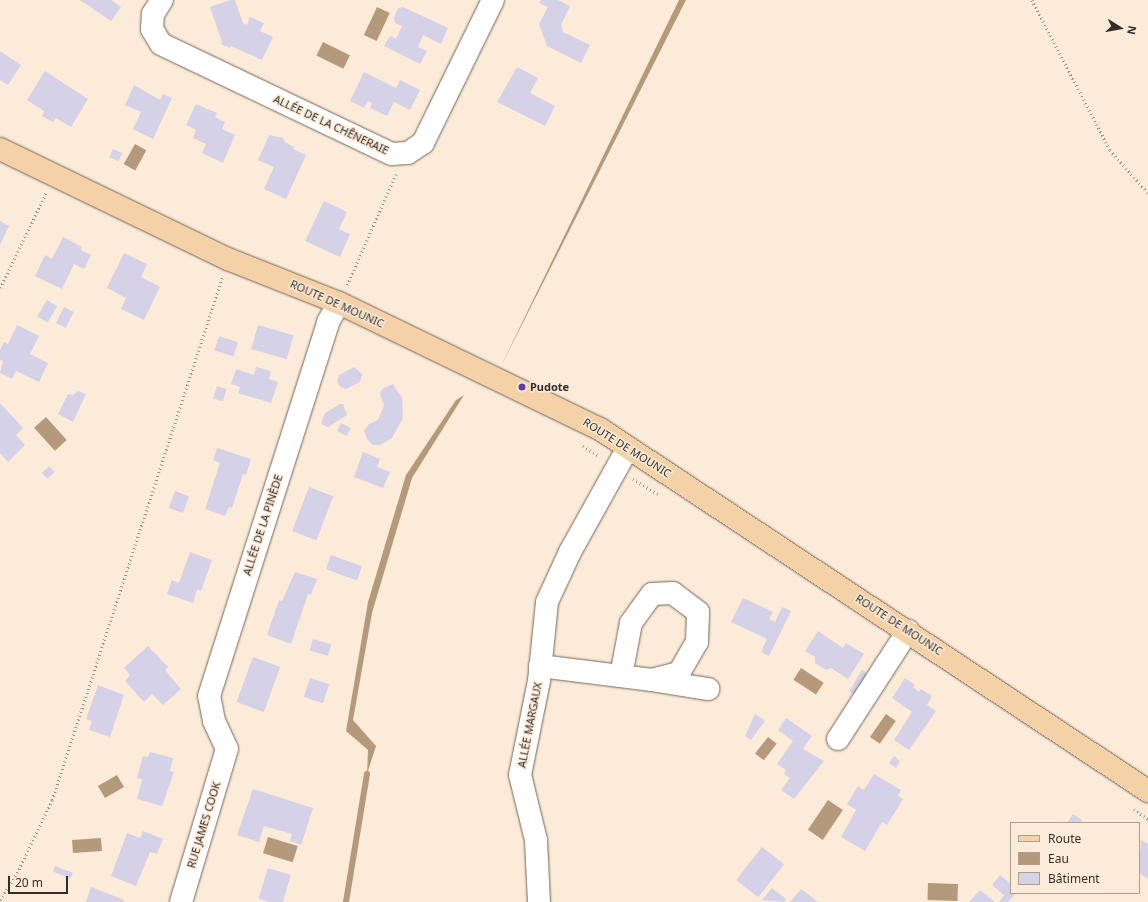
<!DOCTYPE html>
<html>
<head>
<meta charset="utf-8">
<style>
	body { margin:0 }
	#map { position:relative; width:1148px; height:902px; overflow:hidden; background:#fcebd9; font-family:"Noto Sans",sans-serif }
	div>[style] { position:absolute }
	[style*='--x'] { left:calc(var(--x)*1px); top:calc(var(--y)*1px); width:calc(var(--w)*1px); rotate:calc(var(--a)*1deg) }
	.water>* { inset:0; background:#b4997b; transform-origin:0 0 }
	.stream>* { height:6px; margin:-3px; padding:0 3px; transform-origin:3px; border-radius:3px; background:#b4997b }
	.building>* { inset:0; background:#d5d1e7; transform-origin:0 0 }
	.path>* { height:2.5px; margin-top:-1.25px; transform-origin:0; background:repeating-linear-gradient(90deg,#a09487 0 1px,transparent 0 4px) }
	.roads { filter:drop-shadow(0 0 1px #746556) drop-shadow(0 0 1px #746556) }
	.minor>* { height:22px; margin:-11px; padding:0 11px; transform-origin:11px; border-radius:11px; background:#fff }
	.major>* { height:22px; margin:-11px; padding:0 11px; transform-origin:11px; border-radius:11px; background:#f5d1a8 }
	.dots>* { width:11px; height:11px; translate:-50% -50%; box-sizing:border-box; border:2px solid #fcebd9; border-radius:50% }
	span { translate:-50% -50%; white-space:nowrap; text-align:center; line-height:1.15; -webkit-text-stroke:3px #fcebd9; paint-order:stroke }
	.street-label { font-size:11px; color:#342e27 }
	.poi-label { font-size:11px; color:#342e27; font-weight:700 }
	.left { translate:0 -50%; text-align:left }
	.legend { position:absolute; left:1010px; top:822px; width:130px; height:72px; box-sizing:border-box; background:#fcebd9; border:1px solid #ac9f92; margin:0; padding:5px 7px; list-style:none; font-size:12px; color:#342e27 }
	.legend li { display:flex; align-items:center; gap:8px; height:20px }
	.legend b { width:20px; border:1px solid #ac9f92 }
	.north { position:absolute; left:1100px; top:8px; width:40px; height:40px; -webkit-text-stroke:3px #fcebd9; paint-order:stroke; rotate:101deg; font-size:11px; font-weight:700; line-height:16px; text-align:center; color:#342e27 }
	.north::after { content:''; display:block; margin:auto; width:14px; height:18px; background:#342e27; clip-path:polygon(50% 0,100% 100%,50% 72%,0 100%) }
	.scale { position:absolute; left:8px; top:876px; width:60px; height:18px; box-sizing:border-box; border:2px solid #342e27; border-top:0; padding-left:5px; font-size:12px; line-height:14px; white-space:nowrap; color:#342e27; -webkit-text-stroke:3px #fcebd9; paint-order:stroke }
</style>
</head>
<body>
<div id="map">
	<div class="water">
		<div style="clip-path:polygon(679px 0,686px 0,500px 368px)"></div>
		<div style="left:377px;top:7px;width:14px;height:31px;rotate:25deg"></div>
		<div style="left:323px;top:42px;width:30px;height:15px;rotate:26deg"></div>
		<div style="left:135px;top:144px;width:13px;height:23px;rotate:29deg"></div>
		<div style="clip-path:polygon(464px 395px,412px 478px,372px 613px,353px 720px,376px 746px,367px 774px,368px 750px,346px 731px,368px 602px,406px 475px,456px 400px)"></div>
		<div style="left:46px;top:417px;width:31px;height:16px;rotate:48deg"></div>
		<div style="left:801px;top:668px;width:27px;height:14px;rotate:33deg"></div>
		<div style="left:886px;top:714px;width:12px;height:28px;rotate:35deg"></div>
		<div style="left:768px;top:737px;width:11px;height:21px;rotate:38deg"></div>
		<div style="left:117px;top:775px;width:14px;height:22px;rotate:60deg"></div>
		<div style="left:828px;top:800px;width:18px;height:36px;rotate:34deg"></div>
		<div style="left:268px;top:837px;width:31px;height:17px;rotate:17deg"></div>
		<div style="left:101px;top:838px;width:13px;height:29px;rotate:86deg"></div>
		<div style="left:928px;top:883px;width:30px;height:17px;rotate:2deg"></div>
	</div>
	<div class="stream">
		<div style="--x:346;--y:902;--w:130;--a:-80.7"></div>
	</div>
	<div class="building">
		<div style="clip-path:polygon(80px 0,111px 0,121px 7px,111px 21px)"></div>
		<div style="clip-path:polygon(230px 0,235px 0,243px 23px,247px 25px,250px 17px,264px 23px,260px 31px,273px 37px,262px 60px,231px 46px,230px 48px,221px 44px,222px 42px,210px 7px)"></div>
		<div style="clip-path:polygon(541px 0,558px 0,570px 6px,561px 25px,563px 32px,590px 45px,581px 63px,547px 46px,539px 24px,548px 7px,539px 3px)"></div>
		<div style="clip-path:polygon(403px 7px,448px 28px,441px 44px,423px 35px,418px 47px,427px 51px,420px 64px,384px 46px,390px 36px,396px 39px,402px 26px,395px 23px,394px 18px,398px 8px)"></div>
		<div style="clip-path:polygon(0 51px,21px 65px,8px 85px,0 80px)"></div>
		<div style="clip-path:polygon(517px 67px,538px 78px,530px 93px,555px 106px,545px 126px,497px 102px)"></div>
		<div style="clip-path:polygon(45px 71px,88px 99px,71px 127px,56px 118px,53px 122px,42px 116px,44px 111px,27px 100px)"></div>
		<div style="clip-path:polygon(364px 72px,396px 88px,400px 80px,420px 90px,410px 110px,394px 102px,387px 116px,370px 108px,372px 103px,368px 101px,364px 108px,350px 101px)"></div>
		<div style="clip-path:polygon(134px 85px,160px 100px,163px 94px,172px 98px,153px 139px,133px 129px,141px 112px,125px 105px)"></div>
		<div style="clip-path:polygon(196px 104px,217px 113px,215px 117px,225px 122px,222px 129px,235px 135px,223px 163px,202px 153px,206px 144px,193px 138px,196px 130px,186px 125px)"></div>
		<div style="clip-path:polygon(269px 135px,283px 138px,285px 142px,294px 147px,293px 149px,306px 155px,286px 199px,264px 189px,274px 167px,258px 160px)"></div>
		<div style="left:113px;top:149px;width:10px;height:9px;rotate:24deg"></div>
		<div style="clip-path:polygon(324px 201px,347px 212px,339px 229px,350px 234px,340px 257px,305px 241px)"></div>
		<div style="clip-path:polygon(0 221px,9px 226px,0 245px)"></div>
		<div style="clip-path:polygon(63px 237px,82px 247px,81px 250px,91px 255px,84px 269px,74px 264px,62px 289px,35px 276px,45px 255px,52px 259px)"></div>
		<div style="clip-path:polygon(124px 253px,147px 264px,141px 277px,160px 287px,144px 320px,121px 309px,126px 298px,107px 288px)"></div>
		<div style="left:47px;top:300px;width:12px;height:19px;rotate:31deg"></div>
		<div style="left:64px;top:307px;width:11px;height:18px;rotate:27deg"></div>
		<div style="clip-path:polygon(17px 325px,39px 336px,30px 354px,48px 363px,39px 382px,16px 371px,12px 379px,0 373px,3px 361px,0 360px,0 350px,4px 342px,8px 344px)"></div>
		<div style="left:258px;top:325px;width:37px;height:25px;rotate:16deg"></div>
		<div style="left:219px;top:336px;width:20px;height:15px;rotate:18deg"></div>
		<div style="clip-path:polygon(256px 367px,271px 371px,269px 379px,278px 382px,271px 403px,238px 393px,240px 387px,231px 384px,236px 369px,254px 375px)"></div>
		<div style="clip-path:polygon(354px 367px,362px 374px,360px 382px,346px 389px,340px 387px,337px 381px,339px 375px)"></div>
		<div style="clip-path:polygon(393px 384px,402px 398px,403px 418px,392px 438px,380px 445px,373px 445px,367px 439px,364px 431px,369px 424px,378px 420px,381px 413px,384px 405px,380px 394px,382px 389px)"></div>
		<div style="left:217px;top:386px;width:10px;height:13px;rotate:17deg"></div>
		<div style="clip-path:polygon(78px 391px,86px 394px,73px 422px,58px 414px,68px 394px,73px 395px)"></div>
		<div style="clip-path:polygon(0 403px,23px 428px,16px 435px,25px 445px,8px 462px,0 453px)"></div>
		<div style="clip-path:polygon(340px 404px,343px 404px,347px 415px,328px 427px,321px 424px,325px 413px)"></div>
		<div style="left:341px;top:423px;width:11px;height:9px;rotate:27deg"></div>
		<div style="clip-path:polygon(217px 448px,251px 459px,246px 475px,243px 474px,232px 508px,229px 507px,225px 516px,205px 509px,220px 463px,213px 460px)"></div>
		<div style="clip-path:polygon(363px 452px,380px 459px,377px 467px,390px 472px,383px 488px,354px 477px)"></div>
		<div style="left:49px;top:466px;width:8px;height:10px;rotate:45deg"></div>
		<div style="left:309px;top:487px;width:26px;height:47px;rotate:21deg"></div>
		<div style="left:175px;top:491px;width:15px;height:18px;rotate:20deg"></div>
		<div style="clip-path:polygon(190px 552px,212px 560px,201px 591px,197px 589px,193px 603px,167px 594px,172px 580px,179px 583px)"></div>
		<div style="left:331px;top:555px;width:33px;height:15px;rotate:20deg"></div>
		<div style="clip-path:polygon(295px 572px,317px 579px,311px 595px,308px 594px,291px 644px,267px 635px,279px 600px,282px 601px)"></div>
		<div style="clip-path:polygon(743px 598px,773px 612px,769px 619px,775px 622px,782px 607px,791px 611px,769px 656px,761px 652px,767px 639px,731px 622px)"></div>
		<div style="clip-path:polygon(818px 631px,843px 648px,846px 643px,864px 654px,848px 679px,831px 668px,826px 670px,815px 663px,815px 657px,805px 651px)"></div>
		<div style="left:313px;top:639px;width:19px;height:12px;rotate:16deg"></div>
		<div style="clip-path:polygon(148px 646px,168px 667px,165px 670px,181px 689px,163px 705px,152px 694px,144px 702px,125px 681px,130px 675px,124px 668px)"></div>
		<div style="left:253px;top:657px;width:29px;height:48px;rotate:20deg"></div>
		<div style="left:862px;top:670px;width:12px;height:25px;rotate:31deg"></div>
		<div style="left:310px;top:678px;width:20px;height:20px;rotate:18deg"></div>
		<div style="clip-path:polygon(905px 678px,915px 685px,913px 687px,919px 692px,921px 689px,932px 696px,927px 705px,936px 711px,909px 750px,894px 740px,912px 712px,892px 698px)"></div>
		<div style="clip-path:polygon(98px 685px,124px 695px,110px 737px,89px 730px,92px 721px,86px 719px)"></div>
		<div style="clip-path:polygon(755px 714px,765px 721px,751px 740px,745px 736px)"></div>
		<div style="clip-path:polygon(786px 718px,812px 736px,803px 749px,824px 761px,794px 799px,781px 790px,790px 778px,784px 774px,786px 770px,777px 764px,793px 741px,778px 730px)"></div>
		<div style="clip-path:polygon(150px 752px,173px 758px,170px 771px,174px 772px,162px 806px,137px 799px,142px 779px,137px 778px,143px 756px,148px 757px)"></div>
		<div style="clip-path:polygon(894px 756px,900px 761px,896px 768px,889px 763px)"></div>
		<div style="clip-path:polygon(874px 774px,901px 790px,898px 796px,903px 799px,887px 825px,882px 822px,865px 851px,841px 837px,856px 810px,847px 804px,858px 786px,864px 790px)"></div>
		<div style="clip-path:polygon(253px 789px,313px 808px,301px 845px,290px 841px,292px 834px,264px 826px,259px 842px,237px 835px)"></div>
		<div style="clip-path:polygon(1073px 814px,1082px 820px,1080px 823px,1067px 823px)"></div>
		<div style="clip-path:polygon(143px 831px,163px 839px,157px 854px,150px 852px,136px 886px,111px 876px,127px 833px,140px 838px)"></div>
		<div style="clip-path:polygon(1141px 840px,1148px 844px,1148px 879px,1139px 873px)"></div>
		<div style="left:762px;top:847px;width:28px;height:42px;rotate:38deg"></div>
		<div style="left:55px;top:866px;width:19px;height:6px;rotate:21deg"></div>
		<div style="left:268px;top:868px;width:24px;height:32px;rotate:17deg"></div>
		<div style="clip-path:polygon(1000px 875px,1011px 884px,1011px 893px,1016px 893px,1008px 902px,999px 902px,1004px 895px,992px 885px)"></div>
		<div style="clip-path:polygon(91px 887px,124px 900px,123px 902px,86px 902px)"></div>
		<div style="clip-path:polygon(772px 888px,786px 899px,784px 902px,762px 900px)"></div>
		<div style="clip-path:polygon(801px 889px,809px 895px,818px 902px,790px 902px)"></div>
		<div style="clip-path:polygon(980px 890px,995px 902px,969px 902px)"></div>
	</div>
	<div class="path">
		<div style="--x:1032;--y:0;--w:169;--a:62.5"></div>
		<div style="--x:1110;--y:150;--w:57;--a:48.5"></div>
		<div style="--x:347;--y:285;--w:121;--a:-66.2"></div>
		<div style="--x:0;--y:288;--w:106;--a:-64.2"></div>
		<div style="--x:583;--y:446;--w:19;--a:32"></div>
		<div style="--x:633;--y:479;--w:29;--a:31"></div>
		<div style="--x:1134;--y:809;--w:17;--a:36"></div>
		<div style="--x:0;--y:900;--w:32;--a:-58"></div>
		<div style="--x:17;--y:873;--w:81;--a:-64.4"></div>
		<div style="--x:52;--y:800;--w:549;--a:-71.96"></div>
	</div>
	<div class="roads">
		<div class="minor">
			<div style="--x:162;--y:0;--w:17;--a:123"></div>
			<div style="--x:153;--y:14;--w:15;--a:94"></div>
			<div style="--x:152;--y:29;--w:17;--a:59"></div>
			<div style="--x:161;--y:44;--w:256;--a:25.5"></div>
			<div style="--x:392;--y:154;--w:16;--a:-4"></div>
			<div style="--x:408;--y:153;--w:18;--a:-34"></div>
			<div style="--x:423;--y:143;--w:159;--a:-63.9"></div>
			<div style="--x:540;--y:666;--w:113;--a:7.1"></div>
			<div style="--x:652;--y:680;--w:28;--a:-15"></div>
			<div style="--x:679;--y:673;--w:36;--a:-60"></div>
			<div style="--x:697;--y:642;--w:30;--a:-88"></div>
			<div style="--x:698;--y:612;--w:31;--a:-143"></div>
			<div style="--x:673;--y:593;--w:21;--a:177"></div>
			<div style="--x:652;--y:594;--w:36;--a:126"></div>
			<div style="--x:631;--y:623;--w:54;--a:100.7"></div>
			<div style="--x:657;--y:681;--w:52;--a:8.9"></div>
			<div style="--x:838;--y:739;--w:129;--a:-57.1"></div>
			<div style="--x:181;--y:902;--w:160;--a:-73.3"></div>
			<div style="--x:227;--y:749;--w:31;--a:-115"></div>
			<div style="--x:214;--y:721;--w:25;--a:-101"></div>
			<div style="--x:209;--y:696;--w:392;--a:-72.3"></div>
			<div style="--x:328;--y:322;--w:22;--a:-60"></div>
			<div style="--x:539;--y:902;--w:62;--a:-92.8"></div>
			<div style="--x:536;--y:840;--w:67;--a:-103.8"></div>
			<div style="--x:520;--y:775;--w:96;--a:-78.6"></div>
			<div style="--x:539;--y:681;--w:79;--a:-84.2"></div>
			<div style="--x:547;--y:602;--w:55;--a:-65.3"></div>
			<div style="--x:570;--y:552;--w:119;--a:-60.9"></div>
		</div>
		<div class="major">
			<div style="--x:0;--y:149;--w:253;--a:25.8"></div>
			<div style="--x:228;--y:259;--w:119;--a:21.6"></div>
			<div style="--x:339;--y:303;--w:290;--a:25.8"></div>
			<div style="--x:600;--y:429;--w:657;--a:33.45"></div>
		</div>
	</div>
	<div class="dots">
		<div style="left:522px;top:387px;background:#6237af"></div>
	</div>
	<div class="street-label">
		<span style="left:331px;top:125px;rotate:25deg">ALLÉE DE LA CHÊNERAIE</span>
		<span style="left:337px;top:304px;rotate:24deg">ROUTE DE MOUNIC</span>
		<span style="left:627px;top:448px;rotate:32deg">ROUTE DE MOUNIC</span>
		<span style="left:263px;top:525px;rotate:-72deg">ALLÉE DE LA PINÈDE</span>
		<span style="left:899px;top:625px;rotate:33deg">ROUTE DE MOUNIC</span>
		<span style="left:530px;top:725px;rotate:-79deg">ALLÉE MARGAUX</span>
		<span style="left:204px;top:825px;rotate:-73deg">RUE JAMES COOK</span>
	</div>
	<div class="poi-label">
		<span class="left" style="left:530px;top:387px">Pudote</span>
	</div>
	<ul class="legend">
	<li><b style="height:5px;background:#f5d1a8"></b>Route</li>
	<li><b style="height:11px;background:#b4997b"></b>Eau</li>
	<li><b style="height:11px;background:#d5d1e7"></b>Bâtiment</li>
	</ul>
	<div class="north">N</div>
	<div class="scale">20 m</div>
</div>
</body>
</html>
